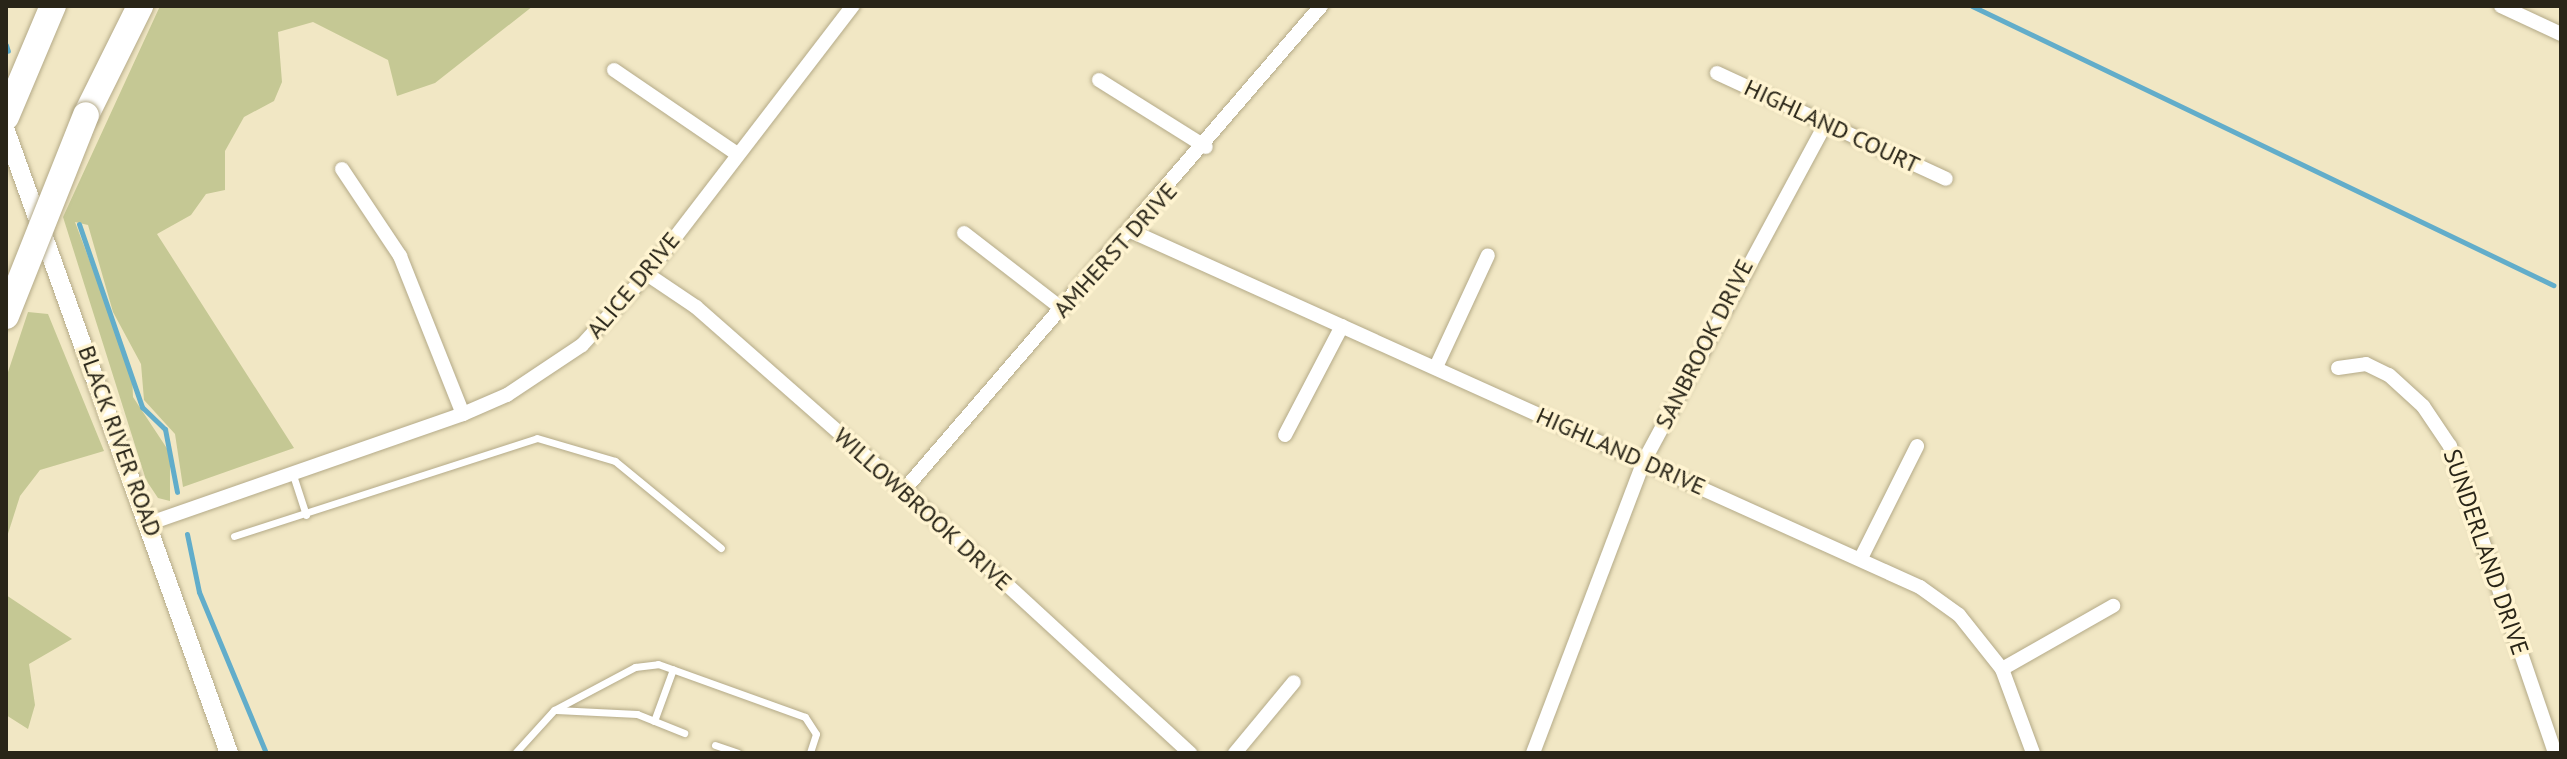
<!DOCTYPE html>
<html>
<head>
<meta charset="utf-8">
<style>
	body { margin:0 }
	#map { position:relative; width:2567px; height:759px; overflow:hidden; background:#f1e7c4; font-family:"PT Sans",sans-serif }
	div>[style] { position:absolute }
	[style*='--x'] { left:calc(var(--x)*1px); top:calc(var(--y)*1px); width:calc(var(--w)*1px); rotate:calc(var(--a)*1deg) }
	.green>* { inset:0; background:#c5c894 }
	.stream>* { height:5px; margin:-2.5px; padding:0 2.5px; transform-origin:2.5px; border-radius:2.5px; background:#62adca }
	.roads { filter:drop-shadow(0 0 2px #b4aa88) drop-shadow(0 0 2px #b4aa88) }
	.service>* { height:7px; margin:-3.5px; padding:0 3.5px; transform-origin:3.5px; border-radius:3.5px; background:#fff }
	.minor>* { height:14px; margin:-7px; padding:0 7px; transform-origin:7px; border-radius:7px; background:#fff }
	.tertiary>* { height:18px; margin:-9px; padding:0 9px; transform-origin:9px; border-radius:9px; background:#fff }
	.motorway>* { height:26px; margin:-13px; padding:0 13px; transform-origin:13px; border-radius:13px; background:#fff }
	.bridges { filter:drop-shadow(0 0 2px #b4aa88) drop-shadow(0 0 2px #b4aa88) }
	.motorway-bridge>* { height:26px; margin:-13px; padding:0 13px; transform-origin:13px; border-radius:13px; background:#fff }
	span { translate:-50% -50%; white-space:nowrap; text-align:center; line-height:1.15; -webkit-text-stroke:7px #fff4d1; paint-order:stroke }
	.street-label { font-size:24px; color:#292518 }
	.frame { position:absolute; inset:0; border:8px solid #292518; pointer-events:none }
</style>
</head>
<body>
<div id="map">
	<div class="green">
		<div style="clip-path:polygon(160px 6px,533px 6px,435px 83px,397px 96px,388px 60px,313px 22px,278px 32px,282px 82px,274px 101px,244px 117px,225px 151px,225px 190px,206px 194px,191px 215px,157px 234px,294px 448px,183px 487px,175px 434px,144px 400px,141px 364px,113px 312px,88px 225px,75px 222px,132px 373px,133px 397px,170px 453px,170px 501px,158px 498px,146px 480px,63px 217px)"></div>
		<div style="clip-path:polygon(28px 312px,48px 314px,104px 451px,40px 470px,20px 496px,6px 540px,6px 378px)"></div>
		<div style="clip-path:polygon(6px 595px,72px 639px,29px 664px,35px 705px,28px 729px,6px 715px)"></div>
	</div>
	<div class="stream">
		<div style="--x:1972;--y:6;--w:645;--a:25.65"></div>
		<div style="--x:6;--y:45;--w:6;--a:72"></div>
		<div style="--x:79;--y:224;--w:194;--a:71"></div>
		<div style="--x:142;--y:407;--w:32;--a:44"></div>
		<div style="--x:165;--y:429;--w:64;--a:79.2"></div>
		<div style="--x:187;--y:534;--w:59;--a:78.3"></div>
		<div style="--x:199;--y:592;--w:174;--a:67.4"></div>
	</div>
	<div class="roads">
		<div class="service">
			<div style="--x:293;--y:475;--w:42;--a:72"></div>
			<div style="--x:234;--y:536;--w:318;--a:-17.9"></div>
			<div style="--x:537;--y:438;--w:81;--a:16.4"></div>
			<div style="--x:615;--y:461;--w:137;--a:39.4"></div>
			<div style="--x:556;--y:710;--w:81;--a:2.8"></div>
			<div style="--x:637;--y:714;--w:51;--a:22"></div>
			<div style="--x:654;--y:721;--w:55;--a:-69.9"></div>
			<div style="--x:715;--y:745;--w:24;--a:19"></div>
			<div style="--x:515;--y:753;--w:58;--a:-47.8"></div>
			<div style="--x:554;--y:710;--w:92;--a:-28"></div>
			<div style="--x:635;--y:667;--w:23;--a:-7"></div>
			<div style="--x:658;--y:664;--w:156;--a:19.8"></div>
			<div style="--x:805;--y:717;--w:20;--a:57"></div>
			<div style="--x:816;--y:734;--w:20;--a:108"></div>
		</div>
		<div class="minor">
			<div style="--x:2501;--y:6;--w:66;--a:25"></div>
			<div style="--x:614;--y:70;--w:145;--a:34.3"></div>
			<div style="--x:1717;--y:73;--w:252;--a:24.8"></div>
			<div style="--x:1099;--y:80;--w:126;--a:32.1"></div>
			<div style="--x:342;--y:169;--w:105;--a:56.3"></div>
			<div style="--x:400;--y:256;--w:170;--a:68.3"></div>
			<div style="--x:1133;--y:232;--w:863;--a:24.28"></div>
			<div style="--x:1920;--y:587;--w:48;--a:35.7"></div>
			<div style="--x:1959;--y:615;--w:69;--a:51.5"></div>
			<div style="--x:2002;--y:669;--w:90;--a:69.7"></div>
			<div style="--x:964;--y:233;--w:123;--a:37.7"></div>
			<div style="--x:647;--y:274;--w:59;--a:34"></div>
			<div style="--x:696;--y:307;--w:277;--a:41.3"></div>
			<div style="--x:904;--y:490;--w:389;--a:42.6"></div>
			<div style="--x:1436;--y:367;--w:123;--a:-65.1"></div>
			<div style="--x:2338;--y:368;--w:28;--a:-8"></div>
			<div style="--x:2366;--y:364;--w:25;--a:26"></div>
			<div style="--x:2389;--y:375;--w:46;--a:42.4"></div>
			<div style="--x:2423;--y:406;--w:48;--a:56"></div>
			<div style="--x:2450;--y:446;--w:324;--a:71.1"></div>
			<div style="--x:1285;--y:435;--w:123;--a:-62.4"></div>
			<div style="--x:904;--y:490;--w:639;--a:-49.25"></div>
			<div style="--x:150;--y:523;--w:331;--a:-19.2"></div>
			<div style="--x:463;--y:414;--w:48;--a:-23.4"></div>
			<div style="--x:507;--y:395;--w:90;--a:-33.7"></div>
			<div style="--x:582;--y:345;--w:96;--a:-47.5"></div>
			<div style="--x:647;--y:274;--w:338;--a:-52.5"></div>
			<div style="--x:1862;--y:556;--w:123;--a:-63.4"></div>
			<div style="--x:2002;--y:669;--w:128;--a:-29.6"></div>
			<div style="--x:1235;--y:753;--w:92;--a:-50.3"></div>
			<div style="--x:1533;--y:753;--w:312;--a:-69.2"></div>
			<div style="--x:1644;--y:461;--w:384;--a:-61.7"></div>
		</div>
		<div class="tertiary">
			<div style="--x:6;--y:131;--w:661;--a:70.28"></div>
		</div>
		<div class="motorway">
			<div style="--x:86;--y:115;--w:122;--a:-63.6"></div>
			<div style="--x:6;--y:117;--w:121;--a:-67.1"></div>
		</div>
	</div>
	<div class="bridges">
		<div class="motorway-bridge">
			<div style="--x:6;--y:316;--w:216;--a:-68.3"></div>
		</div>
	</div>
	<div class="street-label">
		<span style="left:1832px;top:126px;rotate:25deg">HIGHLAND COURT</span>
		<span style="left:1115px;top:250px;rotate:-48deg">AMHERST DRIVE</span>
		<span style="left:633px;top:285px;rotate:-50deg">ALICE DRIVE</span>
		<span style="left:1704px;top:344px;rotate:-63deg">SANBROOK DRIVE</span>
		<span style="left:120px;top:441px;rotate:70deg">BLACK RIVER ROAD</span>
		<span style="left:1621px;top:451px;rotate:24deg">HIGHLAND DRIVE</span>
		<span style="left:923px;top:509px;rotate:42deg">WILLOWBROOK DRIVE</span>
		<span style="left:2486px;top:552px;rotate:71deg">SUNDERLAND DRIVE</span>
	</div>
	<div class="frame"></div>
</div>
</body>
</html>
